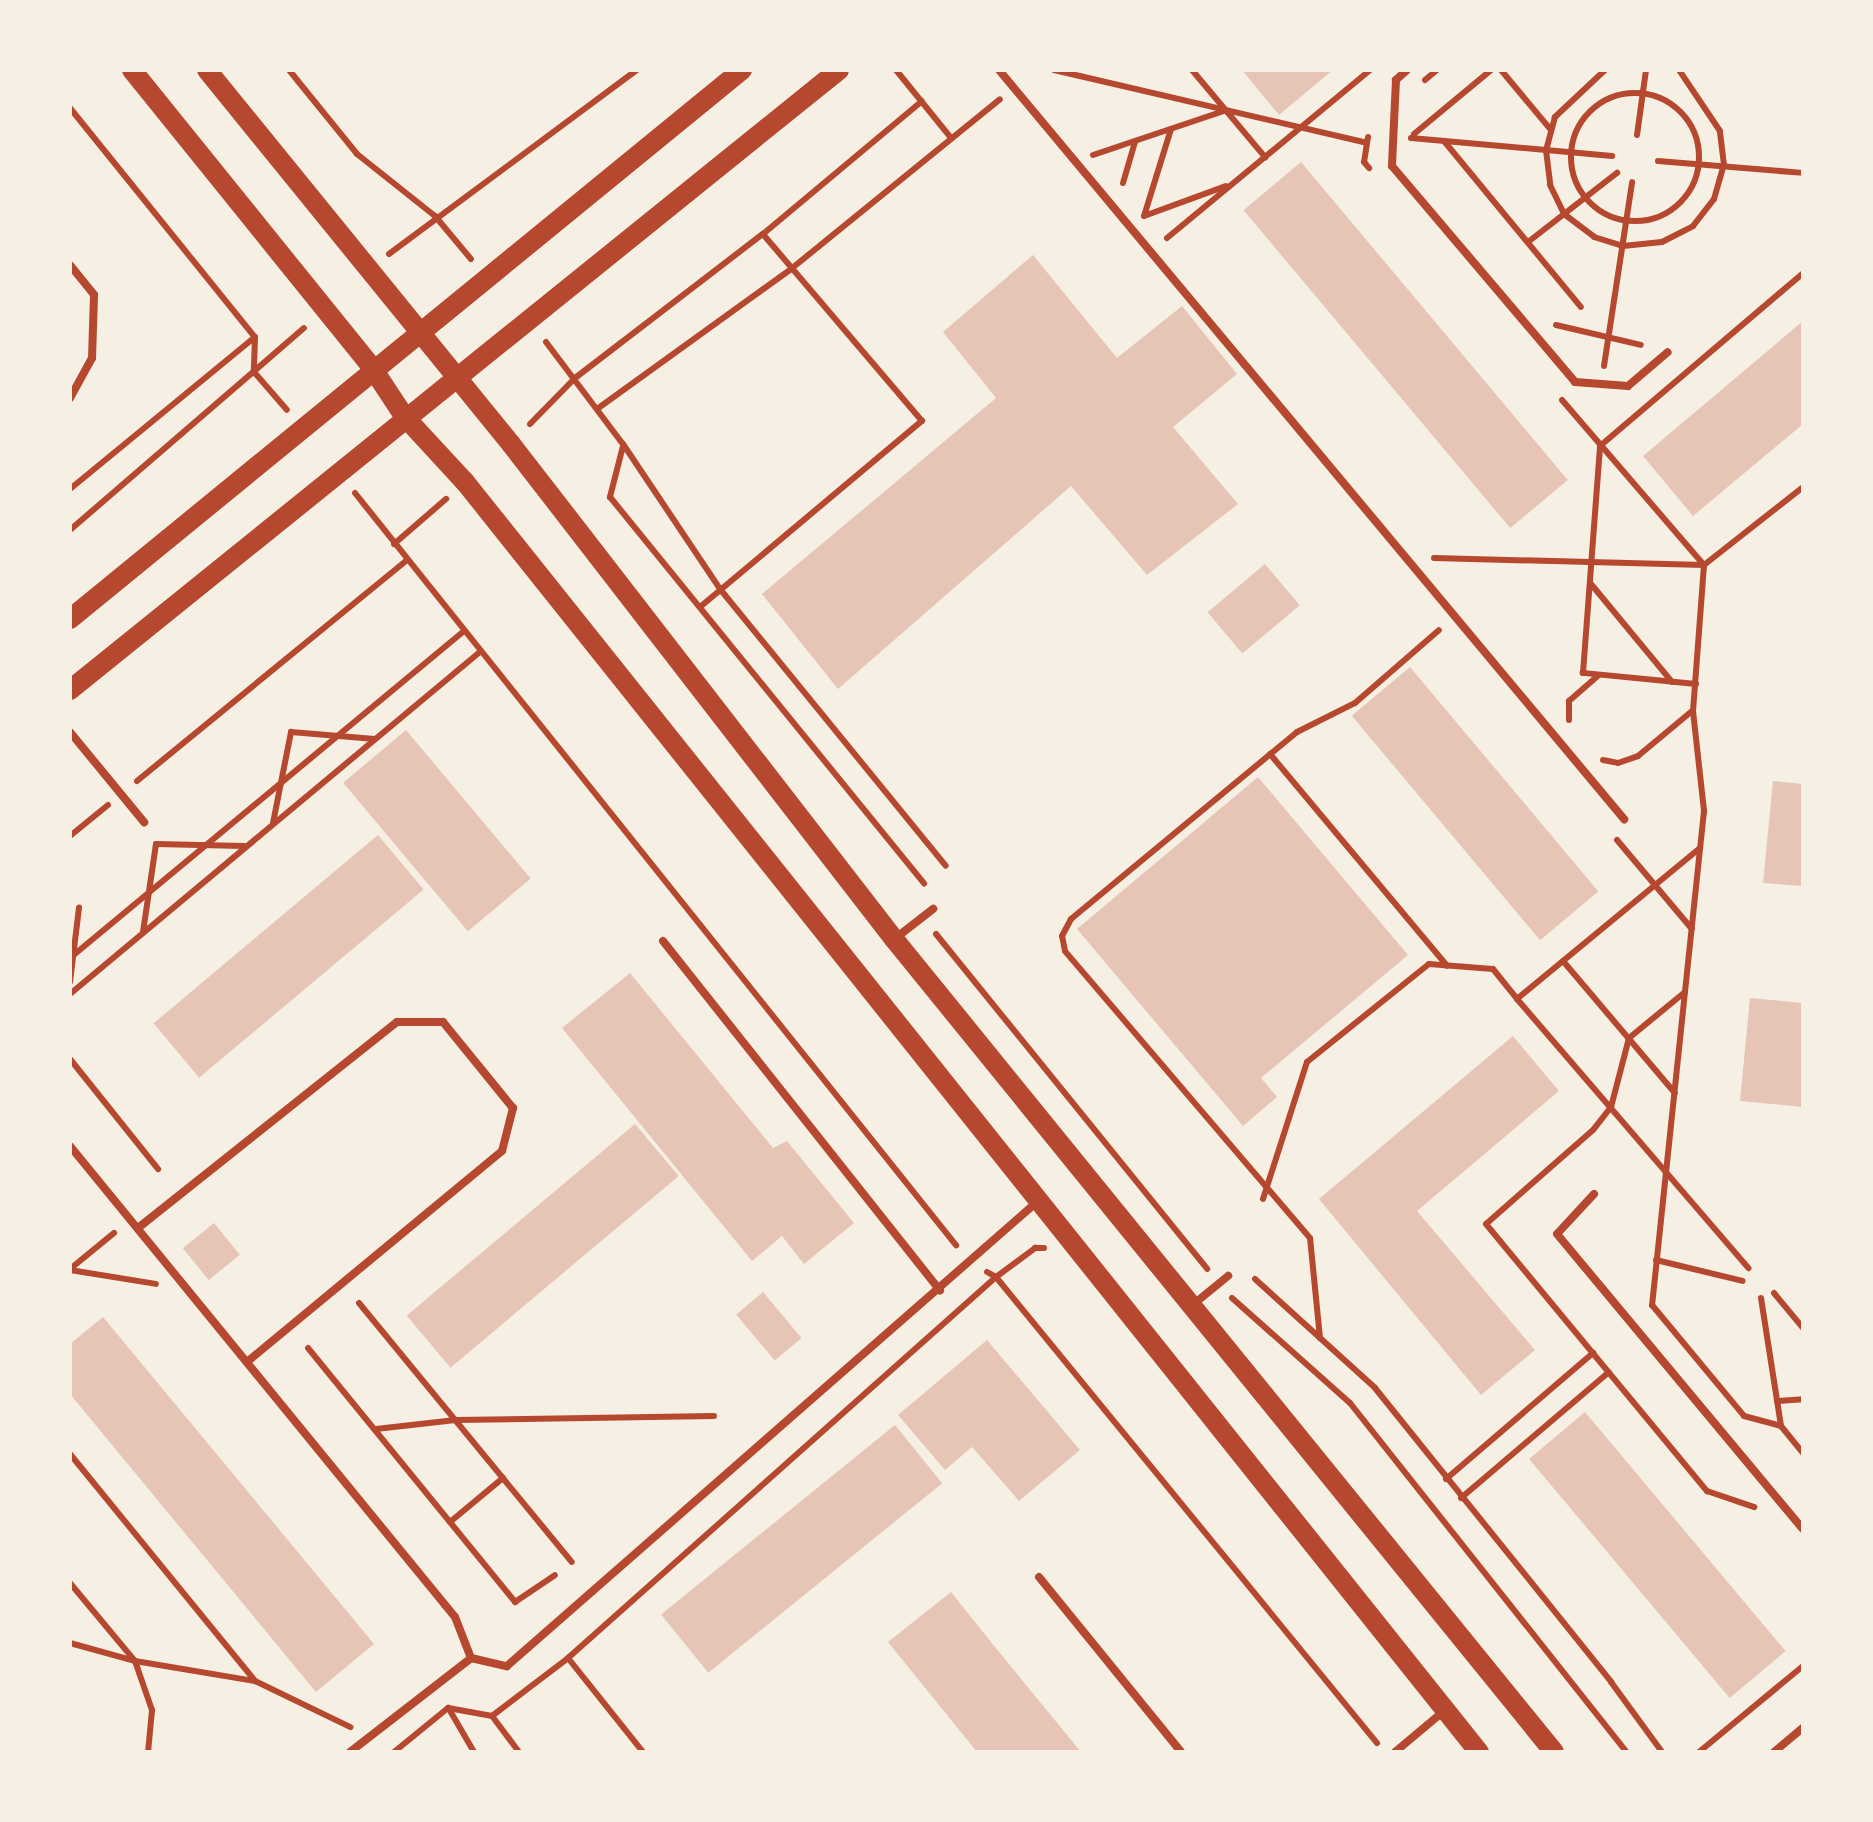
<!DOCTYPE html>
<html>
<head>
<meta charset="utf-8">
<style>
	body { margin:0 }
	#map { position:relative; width:1873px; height:1822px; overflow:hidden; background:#f6efe4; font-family:Commissioner,sans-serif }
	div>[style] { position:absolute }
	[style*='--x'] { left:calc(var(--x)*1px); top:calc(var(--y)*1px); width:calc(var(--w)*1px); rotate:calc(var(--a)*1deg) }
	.building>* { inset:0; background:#e6c5b7; transform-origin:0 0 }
	.path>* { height:6px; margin:-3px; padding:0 3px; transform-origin:3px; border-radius:3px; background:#b5482f }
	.path>.ring { margin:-3px; padding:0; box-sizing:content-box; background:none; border:6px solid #b5482f; border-radius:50% }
	.service>* { height:8px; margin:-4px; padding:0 4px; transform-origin:4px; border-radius:4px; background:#b5482f }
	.secondary>* { height:20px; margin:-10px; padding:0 10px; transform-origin:10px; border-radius:10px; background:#b5482f }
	span { translate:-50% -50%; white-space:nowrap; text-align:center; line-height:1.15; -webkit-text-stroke:8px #f6efe4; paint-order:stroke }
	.frame { position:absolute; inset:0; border:72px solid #f6efe4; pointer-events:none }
</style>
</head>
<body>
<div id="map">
	<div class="building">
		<div style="clip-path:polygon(1242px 70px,1333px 70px,1279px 115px)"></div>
		<div style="left:1301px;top:162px;width:415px;height:75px;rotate:50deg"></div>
		<div style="clip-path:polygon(1033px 255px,1117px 358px,1182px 306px,1237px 374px,1173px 427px,1238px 504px,1147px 575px,1071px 486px,838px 689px,762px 594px,996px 398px,943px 332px)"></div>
		<div style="clip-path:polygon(1803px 321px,1803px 424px,1693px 516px,1643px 456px)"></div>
		<div style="left:1265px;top:564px;width:54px;height:75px;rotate:50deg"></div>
		<div style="left:1410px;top:667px;width:293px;height:76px;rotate:50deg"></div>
		<div style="left:406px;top:730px;width:194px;height:82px;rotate:50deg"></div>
		<div style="clip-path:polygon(1258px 777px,1408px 955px,1261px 1078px,1277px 1097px,1243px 1126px,1077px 929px)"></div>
		<div style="clip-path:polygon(1773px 781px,1803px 784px,1803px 886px,1763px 883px)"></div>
		<div style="left:378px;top:835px;width:71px;height:293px;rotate:50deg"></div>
		<div style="clip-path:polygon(630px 973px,773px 1148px,787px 1141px,854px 1223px,804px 1264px,782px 1236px,752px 1261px,562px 1028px)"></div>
		<div style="clip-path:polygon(1750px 998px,1803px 1003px,1803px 1107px,1740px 1101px)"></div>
		<div style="clip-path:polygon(1513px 1036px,1559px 1091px,1417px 1211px,1535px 1350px,1481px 1395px,1319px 1199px)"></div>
		<div style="left:635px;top:1124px;width:68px;height:298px;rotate:50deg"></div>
		<div style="left:214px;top:1223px;width:41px;height:40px;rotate:51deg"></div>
		<div style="left:763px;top:1292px;width:60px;height:35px;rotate:50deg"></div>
		<div style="clip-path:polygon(103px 1317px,374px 1644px,316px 1692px,70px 1394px,70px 1344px)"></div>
		<div style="clip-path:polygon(987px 1340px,1080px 1450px,1019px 1501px,972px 1447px,945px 1470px,898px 1415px)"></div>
		<div style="left:1585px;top:1412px;width:312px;height:73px;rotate:50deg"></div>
		<div style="left:895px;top:1425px;width:75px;height:301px;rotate:51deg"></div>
		<div style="clip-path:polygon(951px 1592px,995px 1647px,1081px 1752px,977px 1752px,888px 1642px)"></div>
	</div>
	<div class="path">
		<div style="--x:289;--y:70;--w:108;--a:51"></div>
		<div style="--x:357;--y:154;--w:100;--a:38.5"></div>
		<div style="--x:435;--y:216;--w:56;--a:50.1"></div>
		<div style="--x:896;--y:70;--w:87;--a:51"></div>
		<div style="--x:1054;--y:70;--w:321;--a:13.1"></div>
		<div style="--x:1192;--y:70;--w:114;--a:50"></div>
		<div style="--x:1501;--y:70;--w:78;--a:50.2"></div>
		<div style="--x:1605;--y:70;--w:69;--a:136.8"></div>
		<div style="--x:1555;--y:117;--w:34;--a:105"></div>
		<div style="--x:1546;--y:150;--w:35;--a:83"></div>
		<div style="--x:1550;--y:185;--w:32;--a:64"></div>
		<div style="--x:1564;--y:214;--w:38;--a:37"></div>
		<div style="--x:1594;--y:237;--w:30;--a:17"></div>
		<div style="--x:1623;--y:246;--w:39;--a:-6"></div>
		<div style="--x:1662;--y:242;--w:35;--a:-27"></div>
		<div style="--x:1693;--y:226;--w:34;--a:-52"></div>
		<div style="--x:1714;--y:199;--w:35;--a:-74"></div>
		<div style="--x:1724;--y:165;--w:34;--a:-97"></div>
		<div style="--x:1720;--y:131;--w:73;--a:-123.9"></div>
		<div style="--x:1425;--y:80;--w:16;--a:-40"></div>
		<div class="ring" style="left:1571px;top:93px;width:122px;height:122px"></div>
		<div style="--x:70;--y:108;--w:294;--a:51.1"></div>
		<div style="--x:1171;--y:129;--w:91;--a:107.2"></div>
		<div style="--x:1144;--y:216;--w:87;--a:-20.1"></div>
		<div style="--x:1414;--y:134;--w:100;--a:-39.7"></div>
		<div style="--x:1637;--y:135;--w:66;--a:-82.1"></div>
		<div style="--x:1368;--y:137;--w:25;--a:99"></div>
		<div style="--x:1364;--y:162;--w:8;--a:50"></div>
		<div style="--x:1411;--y:138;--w:202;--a:5.1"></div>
		<div style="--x:1444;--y:141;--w:215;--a:50.5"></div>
		<div style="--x:1093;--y:155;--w:138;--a:-18.6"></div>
		<div style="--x:1658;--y:161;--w:145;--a:4.7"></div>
		<div style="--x:1123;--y:183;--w:43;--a:-73.7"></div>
		<div style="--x:1167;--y:238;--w:264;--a:-39.6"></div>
		<div style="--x:1528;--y:242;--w:113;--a:-37.8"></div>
		<div style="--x:389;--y:254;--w:309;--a:-36.6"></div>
		<div style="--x:1556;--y:325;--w:87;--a:13.2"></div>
		<div style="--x:546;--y:342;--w:128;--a:53"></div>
		<div style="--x:623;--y:444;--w:174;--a:56.2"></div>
		<div style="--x:720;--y:589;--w:357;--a:50.8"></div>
		<div style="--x:1604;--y:366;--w:186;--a:-81.3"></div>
		<div style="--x:1562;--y:400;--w:218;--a:49.3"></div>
		<div style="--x:1704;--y:565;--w:146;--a:94.3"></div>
		<div style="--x:1693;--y:711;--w:101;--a:83.7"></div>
		<div style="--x:1704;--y:811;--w:497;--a:96"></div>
		<div style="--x:1652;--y:1305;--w:144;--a:50.3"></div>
		<div style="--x:1744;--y:1416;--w:38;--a:15"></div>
		<div style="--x:597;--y:409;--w:239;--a:-35.8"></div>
		<div style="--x:791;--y:269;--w:269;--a:-39.1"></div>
		<div style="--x:530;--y:424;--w:64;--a:-45.6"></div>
		<div style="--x:575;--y:378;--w:237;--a:-37.5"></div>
		<div style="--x:763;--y:234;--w:207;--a:-39.9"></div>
		<div style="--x:623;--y:446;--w:53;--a:104.3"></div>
		<div style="--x:610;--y:497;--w:498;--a:50.9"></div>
		<div style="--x:70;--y:489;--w:239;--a:-39.4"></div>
		<div style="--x:255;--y:337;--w:35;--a:92"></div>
		<div style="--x:254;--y:372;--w:50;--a:49"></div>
		<div style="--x:355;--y:493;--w:963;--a:51.37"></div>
		<div style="--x:70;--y:530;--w:309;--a:-40.8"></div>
		<div style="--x:394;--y:544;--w:69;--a:-40.9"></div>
		<div style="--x:1434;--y:558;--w:270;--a:1.5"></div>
		<div style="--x:1704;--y:565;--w:126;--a:-38.2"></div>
		<div style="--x:1591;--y:584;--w:127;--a:50.4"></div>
		<div style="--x:700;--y:607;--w:290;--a:-40"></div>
		<div style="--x:922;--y:421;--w:245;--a:-130.4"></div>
		<div style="--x:1696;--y:684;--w:114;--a:-174.4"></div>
		<div style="--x:1583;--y:673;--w:228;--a:-85.7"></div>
		<div style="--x:1600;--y:446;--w:267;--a:-40.4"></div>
		<div style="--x:1569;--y:720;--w:19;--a:-90"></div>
		<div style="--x:1569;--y:701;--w:38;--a:-41"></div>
		<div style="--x:1270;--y:754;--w:276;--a:50.1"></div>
		<div style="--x:1603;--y:760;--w:15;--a:11"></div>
		<div style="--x:1618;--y:763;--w:21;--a:-19"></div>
		<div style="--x:1638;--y:756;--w:70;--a:-39.8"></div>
		<div style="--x:137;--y:781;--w:349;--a:-39.3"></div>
		<div style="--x:273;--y:823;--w:93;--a:-78.8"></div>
		<div style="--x:291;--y:732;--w:84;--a:4.8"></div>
		<div style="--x:70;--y:836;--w:49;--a:-39.2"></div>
		<div style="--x:1617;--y:840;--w:116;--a:49.9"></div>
		<div style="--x:1700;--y:848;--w:237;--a:140.5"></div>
		<div style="--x:1517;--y:999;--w:355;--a:49.3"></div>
		<div style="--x:143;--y:932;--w:89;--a:-81.6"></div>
		<div style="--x:156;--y:844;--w:88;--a:1.3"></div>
		<div style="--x:936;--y:934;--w:431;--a:51"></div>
		<div style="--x:70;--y:958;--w:512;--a:-39.69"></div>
		<div style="--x:1563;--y:961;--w:173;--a:49.7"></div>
		<div style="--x:70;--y:982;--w:75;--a:-83.1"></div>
		<div style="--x:1685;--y:992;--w:72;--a:140.6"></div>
		<div style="--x:1629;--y:1038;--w:71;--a:104.6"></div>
		<div style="--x:1611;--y:1107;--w:29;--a:128"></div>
		<div style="--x:1593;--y:1130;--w:142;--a:138.7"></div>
		<div style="--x:1486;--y:1224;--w:347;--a:50.4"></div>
		<div style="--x:1707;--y:1491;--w:50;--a:18.8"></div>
		<div style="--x:70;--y:994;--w:535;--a:-39.85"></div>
		<div style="--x:70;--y:1059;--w:141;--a:51.3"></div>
		<div style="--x:1263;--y:1199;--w:144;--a:-72.2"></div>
		<div style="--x:1307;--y:1062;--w:156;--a:-38.8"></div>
		<div style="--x:1429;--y:964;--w:64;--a:4.5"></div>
		<div style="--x:1493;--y:969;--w:38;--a:51"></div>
		<div style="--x:1656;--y:1260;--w:89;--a:13.6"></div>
		<div style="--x:70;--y:1269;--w:57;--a:-39.3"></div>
		<div style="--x:70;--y:1270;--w:87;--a:9.2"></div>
		<div style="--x:987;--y:1272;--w:10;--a:29"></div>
		<div style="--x:996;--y:1277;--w:602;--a:50.73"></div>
		<div style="--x:1255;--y:1279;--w:162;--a:42.2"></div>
		<div style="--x:1375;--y:1388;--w:377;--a:51.2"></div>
		<div style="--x:1611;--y:1682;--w:87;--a:53.9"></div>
		<div style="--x:1774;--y:1293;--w:45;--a:50.4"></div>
		<div style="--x:1232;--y:1298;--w:158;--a:41.7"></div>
		<div style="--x:1350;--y:1403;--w:446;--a:51.6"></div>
		<div style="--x:1761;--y:1298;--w:130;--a:81.1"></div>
		<div style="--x:1781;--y:1426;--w:35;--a:51"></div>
		<div style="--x:359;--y:1303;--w:335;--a:50.6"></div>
		<div style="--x:1320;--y:1338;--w:100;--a:-95.7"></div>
		<div style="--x:1310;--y:1238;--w:377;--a:-130.5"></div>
		<div style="--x:1065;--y:951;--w:15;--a:-101"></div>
		<div style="--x:1062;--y:936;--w:19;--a:-62"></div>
		<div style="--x:1071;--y:919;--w:293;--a:-39.6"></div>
		<div style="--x:1297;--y:732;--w:65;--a:-26.6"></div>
		<div style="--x:1355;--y:703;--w:111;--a:-41"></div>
		<div style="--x:308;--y:1348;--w:328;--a:50.8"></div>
		<div style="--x:515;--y:1602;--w:48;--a:-34"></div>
		<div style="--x:1777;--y:1401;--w:26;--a:-4"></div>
		<div style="--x:376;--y:1429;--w:80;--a:-6.5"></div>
		<div style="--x:455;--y:1420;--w:259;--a:-0.9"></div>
		<div style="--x:70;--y:1454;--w:293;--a:50.8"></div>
		<div style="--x:255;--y:1681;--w:106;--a:25.8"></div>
		<div style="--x:1446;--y:1479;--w:194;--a:-40.6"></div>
		<div style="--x:1461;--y:1498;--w:194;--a:-40.4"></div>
		<div style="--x:450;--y:1522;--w:69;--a:-39.7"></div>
		<div style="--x:70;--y:1583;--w:102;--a:50.2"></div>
		<div style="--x:135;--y:1661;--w:52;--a:70.9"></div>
		<div style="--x:152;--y:1710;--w:42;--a:95.4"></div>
		<div style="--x:70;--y:1643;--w:67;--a:15.5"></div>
		<div style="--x:135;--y:1661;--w:122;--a:9.5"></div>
		<div style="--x:568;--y:1658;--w:120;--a:51.4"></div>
		<div style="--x:449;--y:1709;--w:50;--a:59.8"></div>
		<div style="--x:492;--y:1716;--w:96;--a:-37.3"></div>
		<div style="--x:568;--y:1658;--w:573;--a:-41.68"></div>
		<div style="--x:996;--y:1277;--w:49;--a:-36.6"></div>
		<div style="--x:1035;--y:1248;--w:9;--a:0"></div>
		<div style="--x:394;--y:1752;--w:70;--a:-39.2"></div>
		<div style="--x:448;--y:1708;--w:45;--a:10.3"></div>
		<div style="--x:492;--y:1716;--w:45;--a:53.1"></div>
		<div style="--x:1699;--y:1752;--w:135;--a:-39.6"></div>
	</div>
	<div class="service">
		<div style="--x:999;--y:70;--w:976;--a:50.16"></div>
		<div style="--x:1407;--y:70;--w:15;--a:138"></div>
		<div style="--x:1396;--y:80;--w:86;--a:92.7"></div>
		<div style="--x:1392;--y:166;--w:283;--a:49.7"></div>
		<div style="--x:1575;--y:382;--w:53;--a:4.3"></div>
		<div style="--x:1628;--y:386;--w:52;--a:-40.4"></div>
		<div style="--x:70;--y:265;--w:38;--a:51"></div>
		<div style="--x:94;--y:295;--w:63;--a:91.8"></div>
		<div style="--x:92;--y:358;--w:46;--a:118.8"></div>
		<div style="--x:70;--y:732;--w:117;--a:50.6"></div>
		<div style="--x:897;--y:937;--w:46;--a:-37.9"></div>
		<div style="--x:663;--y:941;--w:446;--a:51.6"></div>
		<div style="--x:70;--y:1146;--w:608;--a:50.74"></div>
		<div style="--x:455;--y:1617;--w:44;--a:68.7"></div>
		<div style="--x:471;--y:1658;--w:37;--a:13"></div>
		<div style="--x:507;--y:1666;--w:706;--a:-41.21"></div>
		<div style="--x:1594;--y:1194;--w:54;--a:132.8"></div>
		<div style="--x:1557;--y:1234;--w:384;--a:50.2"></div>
		<div style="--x:138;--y:1228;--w:331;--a:-38.5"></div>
		<div style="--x:397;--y:1022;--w:46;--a:0"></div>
		<div style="--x:443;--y:1022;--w:111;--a:50.9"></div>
		<div style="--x:513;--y:1108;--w:44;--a:104.3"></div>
		<div style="--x:502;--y:1151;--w:331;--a:140.4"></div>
		<div style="--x:1195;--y:1303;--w:43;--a:-39.3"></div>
		<div style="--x:1039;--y:1577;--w:225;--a:50.9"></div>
		<div style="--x:350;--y:1752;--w:153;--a:-37.8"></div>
		<div style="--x:1395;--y:1752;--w:65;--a:-40"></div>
		<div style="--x:1774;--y:1752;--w:38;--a:-40"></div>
	</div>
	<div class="secondary">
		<div style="--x:132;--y:70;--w:384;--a:51.1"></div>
		<div style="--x:373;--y:369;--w:56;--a:56.6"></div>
		<div style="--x:404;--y:416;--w:90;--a:47.3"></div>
		<div style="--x:465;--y:482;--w:1625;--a:51.4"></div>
		<div style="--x:207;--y:70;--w:482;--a:50.9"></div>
		<div style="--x:511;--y:444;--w:626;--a:52.27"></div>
		<div style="--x:894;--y:939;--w:1047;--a:50.93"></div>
		<div style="--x:70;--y:619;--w:868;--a:-39.25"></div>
		<div style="--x:70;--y:690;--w:988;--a:-38.88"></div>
	</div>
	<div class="frame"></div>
</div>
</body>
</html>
